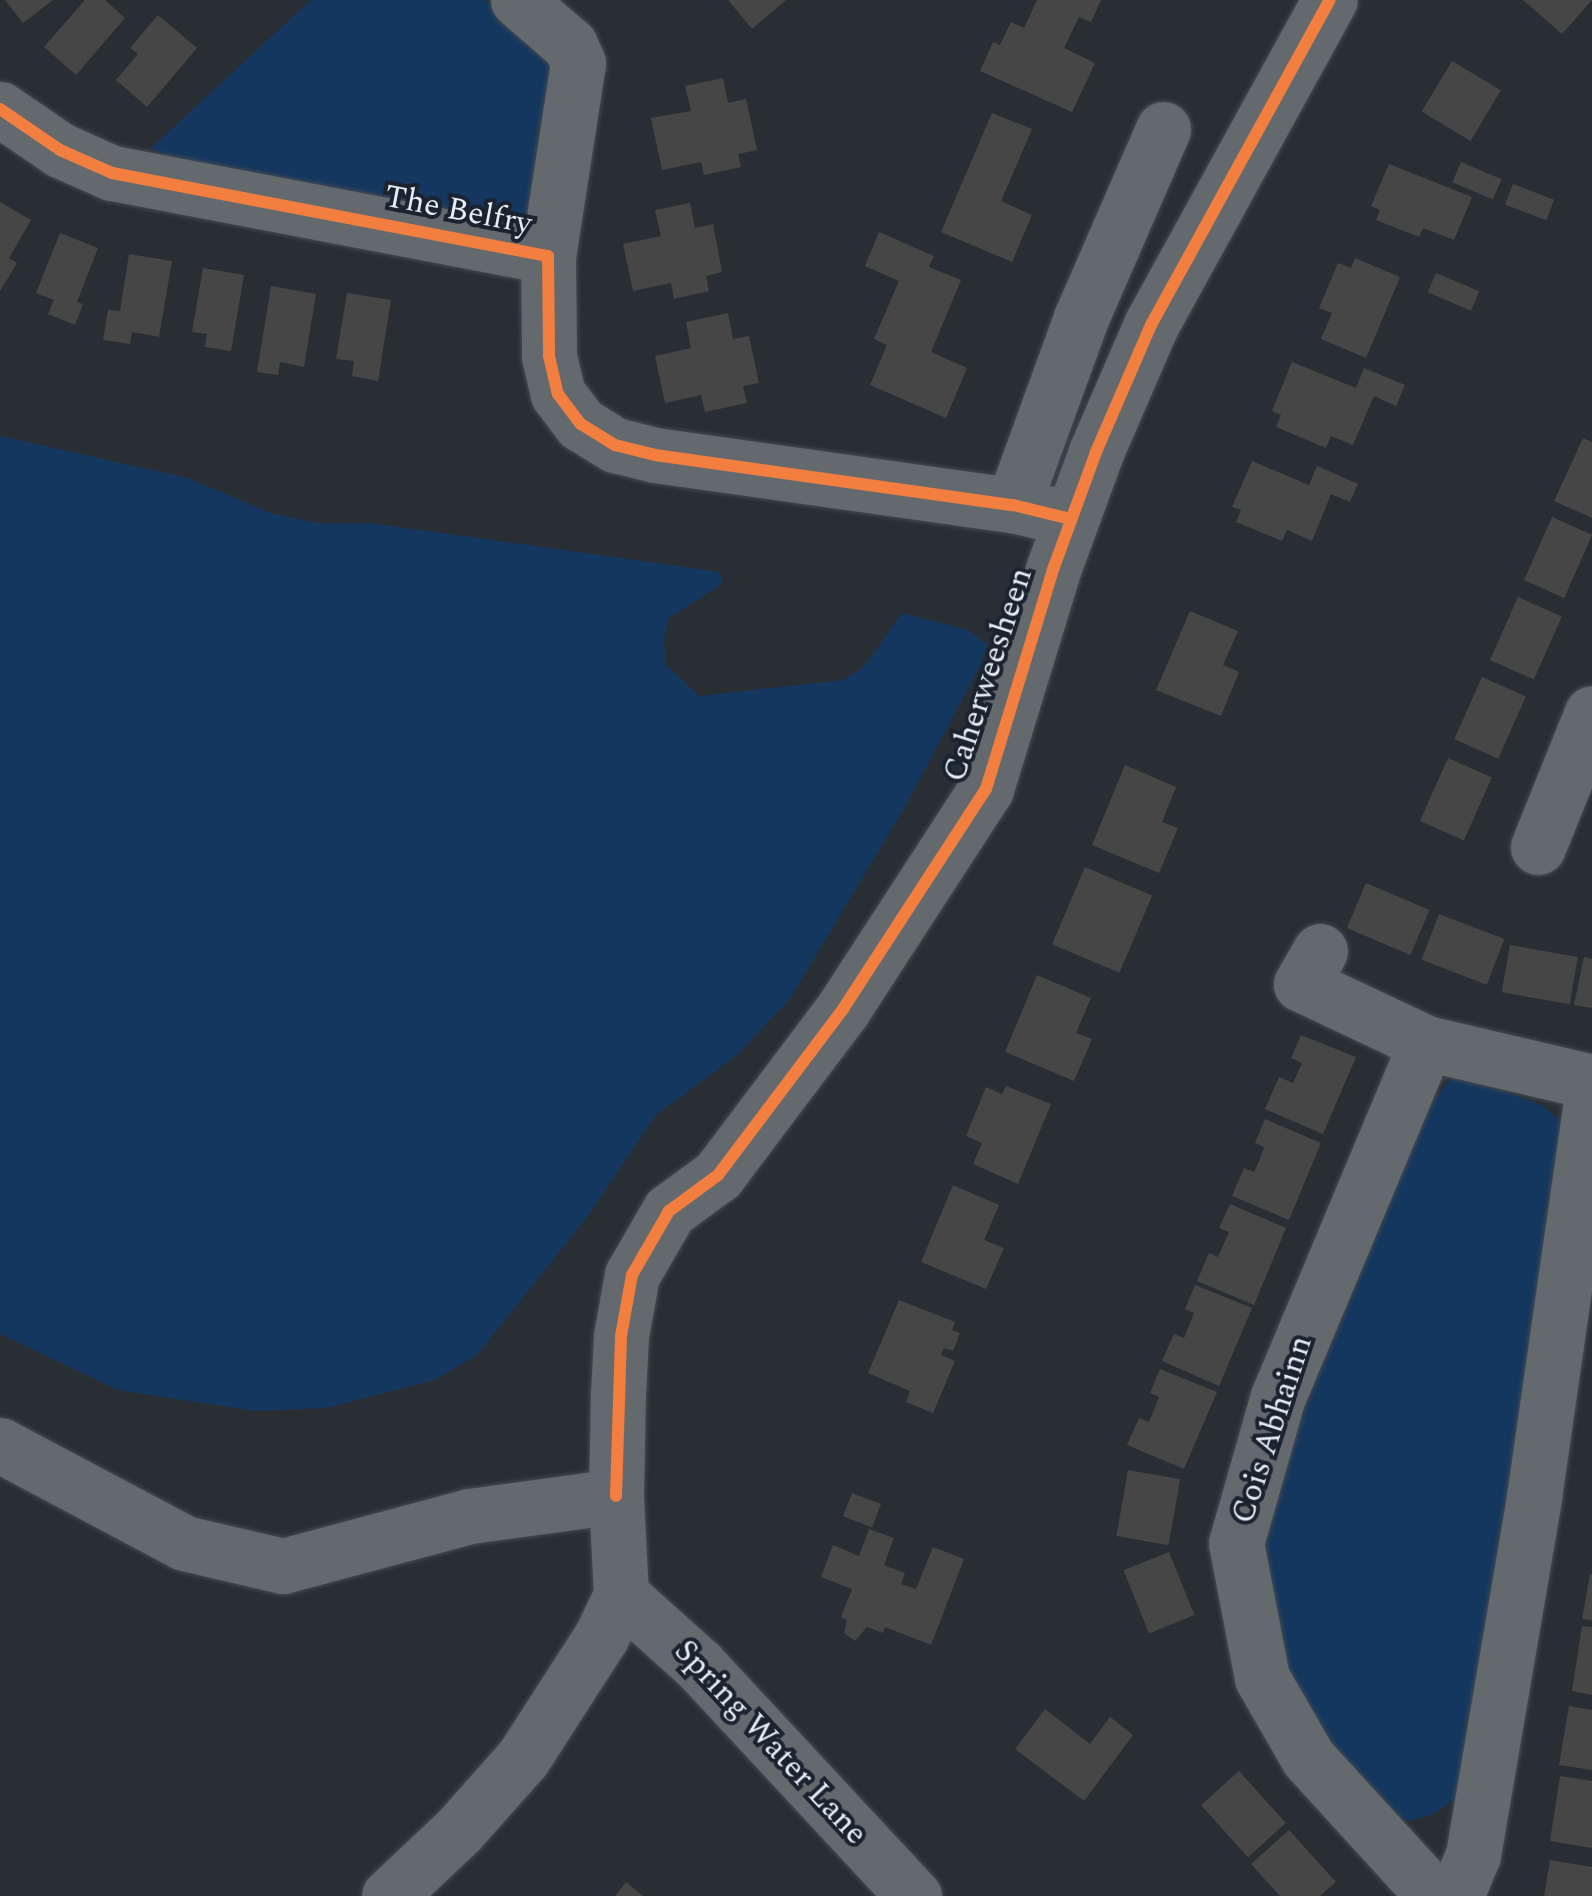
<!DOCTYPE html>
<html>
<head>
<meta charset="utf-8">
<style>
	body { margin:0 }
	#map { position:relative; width:1592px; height:1896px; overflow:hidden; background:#292e35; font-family:Spectral,serif }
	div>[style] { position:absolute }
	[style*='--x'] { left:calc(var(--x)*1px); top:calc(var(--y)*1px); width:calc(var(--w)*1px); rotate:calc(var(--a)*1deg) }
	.green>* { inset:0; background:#14375f }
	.building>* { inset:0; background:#464647; transform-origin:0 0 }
	.roads { filter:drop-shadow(0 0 2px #454a50) drop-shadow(0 0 2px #454a50) }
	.minor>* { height:55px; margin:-27.5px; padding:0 27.5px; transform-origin:27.5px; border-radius:27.5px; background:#64696e }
	.cycleway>* { height:12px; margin:-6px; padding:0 6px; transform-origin:6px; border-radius:6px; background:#f27e40 }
	span { translate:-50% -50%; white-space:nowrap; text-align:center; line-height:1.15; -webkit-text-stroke:8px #1a232f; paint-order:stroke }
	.street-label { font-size:32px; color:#e7edf6 }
</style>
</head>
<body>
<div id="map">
	<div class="green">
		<div style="clip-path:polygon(311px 0,485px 0,563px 55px,530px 224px,168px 159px,151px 148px)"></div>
		<div style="clip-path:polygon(0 436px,188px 478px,273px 514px,318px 523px,370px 523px,720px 572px,722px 584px,669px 618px,664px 640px,666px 665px,699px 696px,843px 680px,863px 668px,902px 613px,968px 630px,987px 644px,981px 664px,906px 805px,790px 999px,737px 1055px,656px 1115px,591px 1212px,477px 1355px,434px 1380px,326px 1408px,255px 1411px,118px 1390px,0 1334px)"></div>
		<div style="clip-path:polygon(1451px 1078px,1490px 1086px,1543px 1106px,1567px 1126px,1461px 1795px,1433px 1814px,1409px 1821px,1378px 1808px,1300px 1715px,1279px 1662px,1258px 1551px,1297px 1428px,1430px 1106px)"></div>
	</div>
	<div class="building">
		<div style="clip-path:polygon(5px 0,53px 0,23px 23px)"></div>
		<div style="clip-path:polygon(85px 0,105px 0,125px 18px,76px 75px,44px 47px)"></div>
		<div style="clip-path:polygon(728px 0,786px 0,752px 29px)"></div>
		<div style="clip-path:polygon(1037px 0,1101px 0,1091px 22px,1079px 17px,1064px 48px,1095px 63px,1072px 112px,980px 71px,993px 42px,1000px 45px,1011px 22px,1024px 28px)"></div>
		<div style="clip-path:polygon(1523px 0,1592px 0,1562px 34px)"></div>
		<div style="clip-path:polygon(158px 15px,197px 48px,147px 107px,116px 80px,138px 54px,130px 48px)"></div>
		<div style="left:1452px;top:61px;width:57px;height:59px;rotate:31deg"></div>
		<div style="clip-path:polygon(723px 78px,728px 103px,746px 99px,757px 150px,738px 154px,741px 167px,704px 175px,701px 162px,662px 170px,651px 118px,691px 111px,685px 86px)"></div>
		<div style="clip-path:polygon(992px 113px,1032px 129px,1001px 201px,1032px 215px,1012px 262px,941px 232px)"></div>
		<div style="left:1461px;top:162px;width:44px;height:22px;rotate:23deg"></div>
		<div style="clip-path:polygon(1389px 164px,1472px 197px,1454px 240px,1423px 228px,1419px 237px,1376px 220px,1380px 210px,1371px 206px)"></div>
		<div style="left:1513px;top:184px;width:44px;height:22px;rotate:21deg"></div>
		<div style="clip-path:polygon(0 202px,31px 220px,9px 258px,17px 263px,0 291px)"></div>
		<div style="clip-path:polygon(690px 203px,695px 228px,713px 224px,722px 272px,706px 276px,709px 291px,674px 299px,671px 283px,633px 291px,623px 244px,661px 236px,655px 210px)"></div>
		<div style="clip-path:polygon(879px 232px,934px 256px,929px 267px,961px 280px,931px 352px,967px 368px,946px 418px,870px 385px,887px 345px,874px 339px,899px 281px,865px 266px)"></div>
		<div style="clip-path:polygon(60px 233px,98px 248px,77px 302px,83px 304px,75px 325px,48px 314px,54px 300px,36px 293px)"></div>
		<div style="clip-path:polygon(129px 254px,172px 261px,159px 337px,132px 332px,130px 344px,103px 340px,108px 310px,120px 311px)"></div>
		<div style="clip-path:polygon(1355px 258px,1400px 277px,1366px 358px,1321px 339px,1332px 313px,1319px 308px,1338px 263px,1351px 268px)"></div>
		<div style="clip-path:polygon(203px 268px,244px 275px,231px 351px,205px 347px,207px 334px,192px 332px)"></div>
		<div style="left:1436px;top:273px;width:47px;height:21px;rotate:23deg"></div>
		<div style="clip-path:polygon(271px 286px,316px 294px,304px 367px,280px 362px,278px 375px,257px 372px)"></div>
		<div style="clip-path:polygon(347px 293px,391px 300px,378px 381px,352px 376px,354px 361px,336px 359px)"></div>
		<div style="clip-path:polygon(728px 313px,733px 339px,749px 336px,759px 383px,743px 386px,747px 403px,705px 412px,701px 395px,665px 403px,655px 356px,691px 348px,686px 322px)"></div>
		<div style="clip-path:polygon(1292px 362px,1356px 388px,1364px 368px,1405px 385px,1396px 406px,1374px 396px,1353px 445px,1331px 436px,1326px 448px,1276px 427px,1281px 415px,1272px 411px)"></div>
		<div style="clip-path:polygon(1583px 438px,1592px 442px,1592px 518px,1554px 501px)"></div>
		<div style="clip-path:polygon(1252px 461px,1309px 485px,1317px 466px,1358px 484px,1350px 502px,1331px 494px,1312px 541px,1287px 530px,1282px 541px,1236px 522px,1241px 510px,1232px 507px)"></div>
		<div style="left:1552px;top:517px;width:44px;height:69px;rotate:24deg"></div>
		<div style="left:1518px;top:597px;width:48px;height:69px;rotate:24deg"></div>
		<div style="clip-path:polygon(1190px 611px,1238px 631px,1223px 665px,1239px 672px,1221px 716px,1156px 690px)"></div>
		<div style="left:1482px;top:677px;width:48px;height:68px;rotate:24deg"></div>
		<div style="left:1448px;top:758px;width:48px;height:69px;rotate:24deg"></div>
		<div style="clip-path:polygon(1125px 765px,1176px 787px,1162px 822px,1178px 828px,1159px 873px,1092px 845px)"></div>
		<div style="left:1085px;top:867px;width:73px;height:84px;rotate:23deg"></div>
		<div style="left:1366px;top:883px;width:69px;height:49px;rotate:23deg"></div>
		<div style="left:1439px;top:914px;width:70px;height:49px;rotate:21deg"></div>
		<div style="left:1510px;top:945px;width:69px;height:48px;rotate:10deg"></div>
		<div style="clip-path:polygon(1584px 957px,1592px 959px,1592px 1008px,1574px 1005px)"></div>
		<div style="clip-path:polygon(1037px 975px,1091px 998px,1076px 1033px,1092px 1039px,1074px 1081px,1005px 1052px)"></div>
		<div style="clip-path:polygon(1301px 1035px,1356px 1057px,1323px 1134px,1265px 1109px,1279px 1077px,1293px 1083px,1302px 1063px,1291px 1058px)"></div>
		<div style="clip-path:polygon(1006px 1086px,1051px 1104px,1018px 1184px,973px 1164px,982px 1143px,966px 1136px,986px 1087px,1002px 1094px)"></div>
		<div style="clip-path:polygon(1265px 1119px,1321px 1143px,1289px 1220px,1232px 1196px,1244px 1168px,1254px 1172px,1259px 1161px,1264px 1147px,1255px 1143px)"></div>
		<div style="clip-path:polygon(953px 1185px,999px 1205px,984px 1240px,1004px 1248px,986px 1289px,921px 1262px)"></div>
		<div style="clip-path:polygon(1230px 1204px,1286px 1228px,1254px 1305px,1197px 1281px,1209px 1253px,1218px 1257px,1229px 1232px,1219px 1228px)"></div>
		<div style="clip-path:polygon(1195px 1285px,1252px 1308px,1219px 1386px,1162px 1361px,1174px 1334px,1184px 1338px,1194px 1313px,1185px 1309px)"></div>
		<div style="clip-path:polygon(899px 1300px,955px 1322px,952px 1330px,960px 1333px,953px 1351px,944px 1348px,941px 1355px,955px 1361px,933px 1413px,906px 1402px,910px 1391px,868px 1373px)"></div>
		<div style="clip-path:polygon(1160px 1369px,1217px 1392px,1184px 1469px,1127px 1445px,1139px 1418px,1149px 1422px,1159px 1397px,1150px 1393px)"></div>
		<div style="left:1128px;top:1470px;width:53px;height:67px;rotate:10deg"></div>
		<div style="left:852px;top:1493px;width:31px;height:25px;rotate:21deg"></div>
		<div style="clip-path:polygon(869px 1529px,894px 1538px,884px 1565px,905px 1573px,901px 1584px,916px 1589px,933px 1547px,964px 1559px,931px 1645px,885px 1627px,883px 1633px,867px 1627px,855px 1641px,844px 1633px,847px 1620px,841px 1617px,852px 1589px,821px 1577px,833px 1545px,859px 1556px)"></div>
		<div style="left:1169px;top:1552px;width:68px;height:49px;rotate:68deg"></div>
		<div style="clip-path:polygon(1590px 1574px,1592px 1574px,1592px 1620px,1582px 1619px)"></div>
		<div style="clip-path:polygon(1582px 1626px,1592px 1627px,1592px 1695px,1572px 1691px)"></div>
		<div style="clip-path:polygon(1569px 1706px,1592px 1710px,1592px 1770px,1559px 1765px)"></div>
		<div style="clip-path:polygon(1045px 1709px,1090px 1744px,1110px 1717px,1133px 1735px,1084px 1801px,1015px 1749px)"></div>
		<div style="left:1239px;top:1771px;width:70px;height:51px;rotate:48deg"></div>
		<div style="clip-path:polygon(1560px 1776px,1592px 1781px,1592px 1848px,1550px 1841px)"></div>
		<div style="clip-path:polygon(1289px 1830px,1336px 1882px,1320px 1896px,1280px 1896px,1251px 1864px)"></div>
		<div style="clip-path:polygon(1550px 1860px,1592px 1867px,1592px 1896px,1544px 1896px)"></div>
		<div style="clip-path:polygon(626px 1882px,643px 1896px,615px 1896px)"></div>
	</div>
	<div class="roads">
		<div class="minor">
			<div style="--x:518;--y:0;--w:69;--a:40.9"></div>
			<div style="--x:570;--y:45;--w:20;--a:66"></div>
			<div style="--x:578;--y:63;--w:195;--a:98.8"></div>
			<div style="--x:0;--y:109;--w:73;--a:34.3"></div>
			<div style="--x:60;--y:150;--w:57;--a:23.9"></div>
			<div style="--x:112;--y:173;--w:444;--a:10.8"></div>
			<div style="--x:548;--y:256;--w:100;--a:89.4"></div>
			<div style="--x:549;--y:356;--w:39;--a:77"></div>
			<div style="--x:558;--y:394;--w:38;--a:53"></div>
			<div style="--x:581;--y:424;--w:40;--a:32"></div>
			<div style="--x:615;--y:445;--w:41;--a:14"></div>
			<div style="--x:655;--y:455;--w:361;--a:8"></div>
			<div style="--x:1013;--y:505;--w:60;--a:13.6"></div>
			<div style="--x:1013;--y:505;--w:199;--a:-70"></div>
			<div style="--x:1081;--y:318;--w:206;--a:-66.5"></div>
			<div style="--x:1538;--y:847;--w:144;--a:-68.1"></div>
			<div style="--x:1320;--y:951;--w:38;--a:120"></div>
			<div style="--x:1301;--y:984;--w:138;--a:25.3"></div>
			<div style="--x:1426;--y:1043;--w:171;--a:13.2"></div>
			<div style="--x:1426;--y:1043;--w:383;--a:112.7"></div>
			<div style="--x:1278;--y:1396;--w:153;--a:105.9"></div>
			<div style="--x:1236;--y:1543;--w:137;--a:79.1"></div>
			<div style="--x:1262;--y:1678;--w:92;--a:60.1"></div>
			<div style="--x:1308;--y:1758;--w:187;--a:47.6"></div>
			<div style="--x:0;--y:1445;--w:208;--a:28"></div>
			<div style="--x:184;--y:1543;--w:102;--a:13.1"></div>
			<div style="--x:283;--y:1566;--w:193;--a:-15"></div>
			<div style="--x:469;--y:1516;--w:148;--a:-7.7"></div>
			<div style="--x:621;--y:1595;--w:105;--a:41.9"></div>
			<div style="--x:699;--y:1665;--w:316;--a:47.1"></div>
			<div style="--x:389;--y:1896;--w:96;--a:-43.3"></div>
			<div style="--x:459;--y:1830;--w:96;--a:-48.4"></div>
			<div style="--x:523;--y:1758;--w:144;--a:-57.2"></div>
			<div style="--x:601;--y:1637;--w:47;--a:-64.5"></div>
			<div style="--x:621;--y:1595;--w:99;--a:-92.9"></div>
			<div style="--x:616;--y:1496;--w:101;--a:-88.9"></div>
			<div style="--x:618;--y:1395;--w:59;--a:-87.1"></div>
			<div style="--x:621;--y:1336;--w:62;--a:-79.8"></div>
			<div style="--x:632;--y:1275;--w:74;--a:-60"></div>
			<div style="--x:669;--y:1211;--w:61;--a:-36.3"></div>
			<div style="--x:718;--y:1175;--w:208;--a:-53"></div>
			<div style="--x:843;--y:1009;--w:262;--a:-57"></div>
			<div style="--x:986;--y:789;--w:232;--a:-73"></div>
			<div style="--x:1054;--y:567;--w:122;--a:-69.9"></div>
			<div style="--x:1096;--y:452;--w:138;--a:-66.6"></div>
			<div style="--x:1151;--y:325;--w:371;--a:-61.2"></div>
			<div style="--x:1456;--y:1896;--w:44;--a:-67.5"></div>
			<div style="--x:1473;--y:1855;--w:363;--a:-80.3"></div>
			<div style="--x:1534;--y:1497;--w:405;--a:-81.8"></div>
		</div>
	</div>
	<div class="cycleway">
		<div style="--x:0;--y:109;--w:73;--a:34.3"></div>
		<div style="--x:60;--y:150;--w:57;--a:23.9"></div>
		<div style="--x:112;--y:173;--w:444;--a:10.8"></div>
		<div style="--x:548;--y:256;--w:100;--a:89.4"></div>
		<div style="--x:549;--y:356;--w:39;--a:77"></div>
		<div style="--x:558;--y:394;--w:38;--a:53"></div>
		<div style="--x:581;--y:424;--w:40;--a:32"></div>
		<div style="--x:615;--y:445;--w:41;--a:14"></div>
		<div style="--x:655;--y:455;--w:361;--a:8"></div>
		<div style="--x:1013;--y:505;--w:60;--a:13.6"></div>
		<div style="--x:616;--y:1496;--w:160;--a:-88.2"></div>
		<div style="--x:621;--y:1336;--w:62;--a:-79.8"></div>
		<div style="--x:632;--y:1275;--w:74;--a:-60"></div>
		<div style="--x:669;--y:1211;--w:61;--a:-36.3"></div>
		<div style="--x:718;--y:1175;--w:208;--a:-53"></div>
		<div style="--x:843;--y:1009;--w:262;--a:-57"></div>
		<div style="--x:986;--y:789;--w:232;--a:-73"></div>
		<div style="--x:1054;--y:567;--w:122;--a:-69.9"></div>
		<div style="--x:1096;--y:452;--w:138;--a:-66.6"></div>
		<div style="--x:1151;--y:325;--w:371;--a:-61.2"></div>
	</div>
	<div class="street-label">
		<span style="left:458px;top:211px;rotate:11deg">The Belfry</span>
		<span style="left:989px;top:675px;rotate:-72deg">Caherweesheen</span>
		<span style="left:1273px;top:1430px;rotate:-72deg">Cois Abhainn</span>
		<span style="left:770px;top:1743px;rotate:47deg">Spring Water Lane</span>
	</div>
</div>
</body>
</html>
